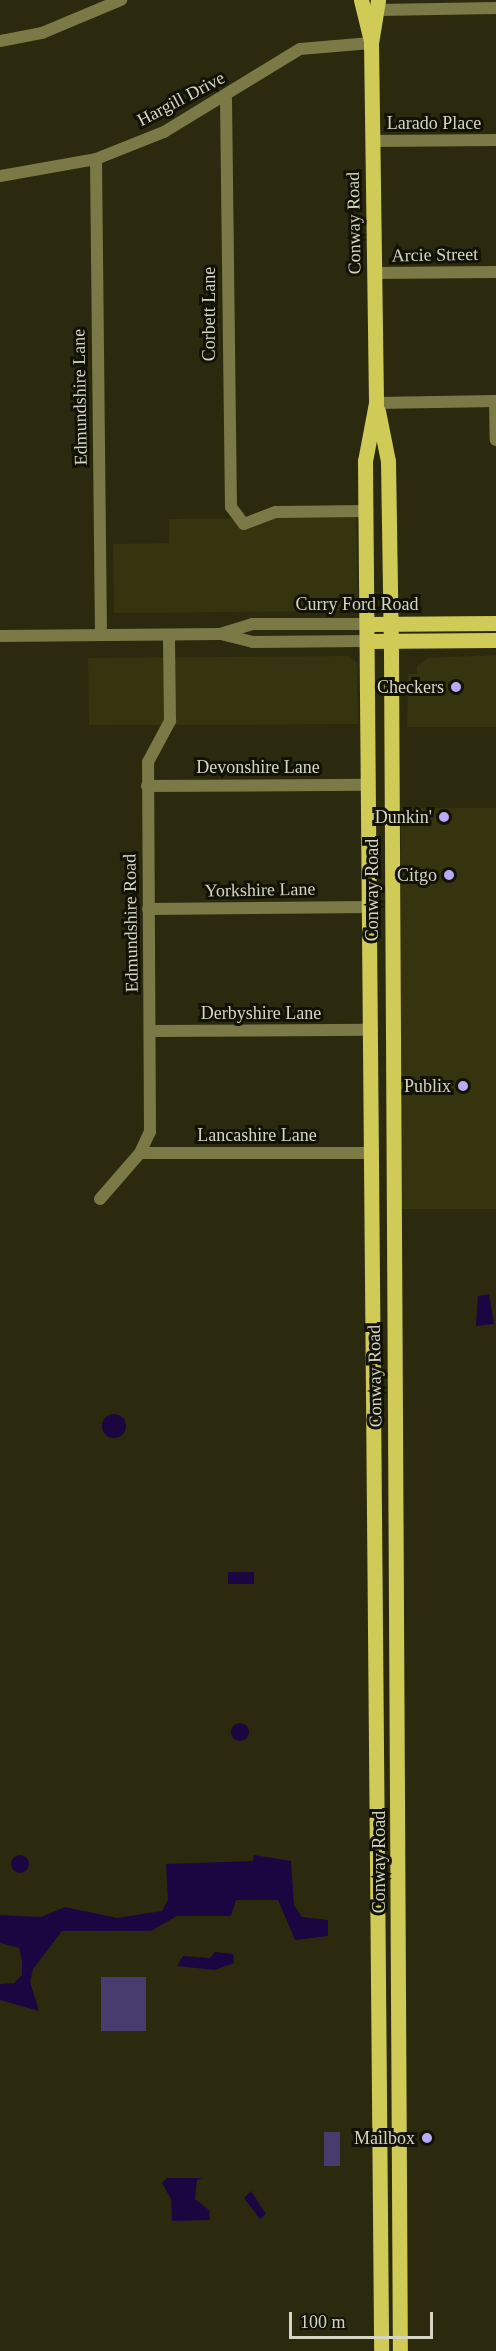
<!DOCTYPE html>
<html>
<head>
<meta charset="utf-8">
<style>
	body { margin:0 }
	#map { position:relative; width:496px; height:2351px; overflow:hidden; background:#2b2a0e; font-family:"Times New Roman",serif }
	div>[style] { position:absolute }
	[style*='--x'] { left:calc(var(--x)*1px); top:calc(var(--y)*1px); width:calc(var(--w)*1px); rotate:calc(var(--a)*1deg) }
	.built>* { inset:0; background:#35340f; transform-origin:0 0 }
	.green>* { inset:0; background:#463d6e; transform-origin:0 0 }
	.water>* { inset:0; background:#1b0641; transform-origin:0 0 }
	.round { border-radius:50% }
	.minor>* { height:12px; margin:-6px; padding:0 6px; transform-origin:6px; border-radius:6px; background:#7b7945 }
	.major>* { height:15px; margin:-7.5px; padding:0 7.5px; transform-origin:7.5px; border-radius:7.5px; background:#d0cb56 }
	.dots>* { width:16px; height:16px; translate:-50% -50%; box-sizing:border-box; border:3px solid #121206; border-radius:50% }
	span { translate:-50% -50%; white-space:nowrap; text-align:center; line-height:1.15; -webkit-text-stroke:6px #121206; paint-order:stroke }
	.street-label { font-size:18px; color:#d5d5c4 }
	.poi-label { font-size:18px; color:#d5d5c4 }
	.right { translate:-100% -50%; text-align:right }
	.scale { position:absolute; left:289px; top:2312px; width:144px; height:27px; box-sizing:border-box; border:3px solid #d5d5c4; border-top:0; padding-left:8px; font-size:18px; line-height:21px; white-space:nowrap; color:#d5d5c4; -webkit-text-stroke:4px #121206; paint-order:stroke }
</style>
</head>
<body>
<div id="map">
	<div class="built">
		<div style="clip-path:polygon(356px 517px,358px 602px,348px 611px,114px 613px,113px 544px,169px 543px,169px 519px)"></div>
		<div style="clip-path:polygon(496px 655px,496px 727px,407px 727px,408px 674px,417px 674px,417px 666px,428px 658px)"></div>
		<div style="clip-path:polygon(349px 656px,357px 663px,358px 724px,89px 725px,88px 658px)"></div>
		<div style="left:496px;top:808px;width:401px;height:95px;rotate:90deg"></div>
	</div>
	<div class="green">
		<div style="left:146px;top:1977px;width:54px;height:45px;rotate:90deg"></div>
		<div style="left:324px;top:2132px;width:16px;height:34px"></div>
	</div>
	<div class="water">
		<div style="clip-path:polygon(489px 1294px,494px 1324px,476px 1326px,478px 1296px)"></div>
		<div class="round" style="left:102px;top:1414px;width:24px;height:24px"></div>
		<div style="left:228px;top:1572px;width:26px;height:12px"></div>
		<div class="round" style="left:231px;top:1723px;width:18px;height:18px"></div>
		<div style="clip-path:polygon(254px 1855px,291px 1861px,294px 1905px,302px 1917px,328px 1920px,328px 1936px,295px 1940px,278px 1900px,236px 1900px,231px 1916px,177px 1916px,151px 1931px,62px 1931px,33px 1969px,30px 1982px,39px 2011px,0 2000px,0 1984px,14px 1983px,22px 1975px,22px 1961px,19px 1948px,0 1943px,0 1915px,41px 1917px,65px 1907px,117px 1918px,162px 1911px,168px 1900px,166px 1864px,253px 1861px)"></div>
		<div class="round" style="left:11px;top:1855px;width:18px;height:18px"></div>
		<div style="clip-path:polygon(215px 1952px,233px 1954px,234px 1963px,215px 1970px,177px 1966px,183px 1956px,210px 1958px)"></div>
		<div style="clip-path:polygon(167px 2178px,203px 2178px,197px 2180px,195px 2199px,209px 2210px,210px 2220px,172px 2221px,171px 2199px,162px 2183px)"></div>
		<div style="clip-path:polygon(251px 2191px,266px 2214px,260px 2219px,244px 2198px)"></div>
	</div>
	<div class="minor">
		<div style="--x:378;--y:10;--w:118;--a:-1"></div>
		<div style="--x:0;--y:41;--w:43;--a:-10.8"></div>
		<div style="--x:42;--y:33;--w:86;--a:-22.7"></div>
		<div style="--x:226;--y:99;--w:408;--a:89.3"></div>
		<div style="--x:231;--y:507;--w:21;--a:53"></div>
		<div style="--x:244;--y:524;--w:34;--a:-21"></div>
		<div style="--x:276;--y:512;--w:90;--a:-0.6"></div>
		<div style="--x:373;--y:141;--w:123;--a:-0.5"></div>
		<div style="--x:96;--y:159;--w:476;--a:89.4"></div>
		<div style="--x:0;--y:176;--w:97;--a:-10"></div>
		<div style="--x:96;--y:159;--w:73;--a:-21.7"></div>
		<div style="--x:164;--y:132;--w:159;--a:-31.4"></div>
		<div style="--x:300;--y:49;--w:71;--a:-4.8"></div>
		<div style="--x:374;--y:273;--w:122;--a:-0.5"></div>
		<div style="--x:495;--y:401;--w:39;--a:89"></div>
		<div style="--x:376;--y:403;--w:120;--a:-1"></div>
		<div style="--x:221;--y:634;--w:33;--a:14"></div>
		<div style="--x:253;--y:642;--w:114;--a:-0.5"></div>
		<div style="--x:0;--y:636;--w:220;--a:-0.5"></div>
		<div style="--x:220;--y:634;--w:34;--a:-17"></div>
		<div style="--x:253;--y:624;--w:114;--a:0"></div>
		<div style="--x:147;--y:786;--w:222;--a:-0.3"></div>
		<div style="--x:148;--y:909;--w:223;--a:-0.5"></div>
		<div style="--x:150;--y:1031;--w:222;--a:-0.3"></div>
		<div style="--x:140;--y:1153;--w:233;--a:0"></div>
		<div style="--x:100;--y:1199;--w:61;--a:-49"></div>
		<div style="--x:140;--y:1153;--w:23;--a:-65"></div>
		<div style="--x:150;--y:1132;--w:370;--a:-90.3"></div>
		<div style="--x:148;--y:762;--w:47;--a:-61.8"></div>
		<div style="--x:170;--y:721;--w:86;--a:-90.7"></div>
	</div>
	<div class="major">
		<div style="--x:361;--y:0;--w:42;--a:76.3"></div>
		<div style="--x:378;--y:0;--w:44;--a:99.2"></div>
		<div style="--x:371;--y:43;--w:360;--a:89.2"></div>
		<div style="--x:376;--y:403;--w:59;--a:100.7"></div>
		<div style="--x:365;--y:461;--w:1890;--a:89.51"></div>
		<div style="--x:378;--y:411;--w:51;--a:78.7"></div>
		<div style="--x:388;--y:461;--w:194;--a:89.1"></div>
		<div style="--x:391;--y:655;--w:1696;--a:89.7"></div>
		<div style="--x:367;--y:624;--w:129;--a:-0.4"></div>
		<div style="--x:367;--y:641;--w:129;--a:-0.4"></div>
	</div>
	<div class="dots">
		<div style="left:456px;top:687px;background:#b7abf7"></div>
		<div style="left:444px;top:817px;background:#b7abf7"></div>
		<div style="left:449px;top:875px;background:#b7abf7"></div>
		<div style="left:463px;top:1086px;background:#b7abf7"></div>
		<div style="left:427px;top:2138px;background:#b7abf7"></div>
	</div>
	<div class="street-label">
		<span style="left:181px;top:99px;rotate:-28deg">Hargill Drive</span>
		<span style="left:434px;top:123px">Larado Place</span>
		<span style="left:354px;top:223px;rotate:-91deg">Conway Road</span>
		<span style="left:435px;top:255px;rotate:-1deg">Arcie Street</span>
		<span style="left:209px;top:314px;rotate:-90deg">Corbett Lane</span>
		<span style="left:80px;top:397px;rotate:-91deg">Edmundshire Lane</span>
		<span style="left:357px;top:604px">Curry Ford Road</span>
		<span style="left:258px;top:767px">Devonshire Lane</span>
		<span style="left:260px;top:890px;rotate:-1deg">Yorkshire Lane</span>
		<span style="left:372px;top:890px;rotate:-90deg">Conway Road</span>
		<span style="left:131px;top:923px;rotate:-91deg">Edmundshire Road</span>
		<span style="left:261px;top:1013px">Derbyshire Lane</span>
		<span style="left:257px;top:1135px">Lancashire Lane</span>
		<span style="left:375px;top:1376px;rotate:-91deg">Conway Road</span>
		<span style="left:379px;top:1862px;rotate:-90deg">Conway Road</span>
	</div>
	<div class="poi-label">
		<span class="right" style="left:444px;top:687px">Checkers</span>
		<span class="right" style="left:432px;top:817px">Dunkin'</span>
		<span class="right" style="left:437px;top:875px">Citgo</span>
		<span class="right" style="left:451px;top:1086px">Publix</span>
		<span class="right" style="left:415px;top:2138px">Mailbox</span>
	</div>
	<div class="scale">100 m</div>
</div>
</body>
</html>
